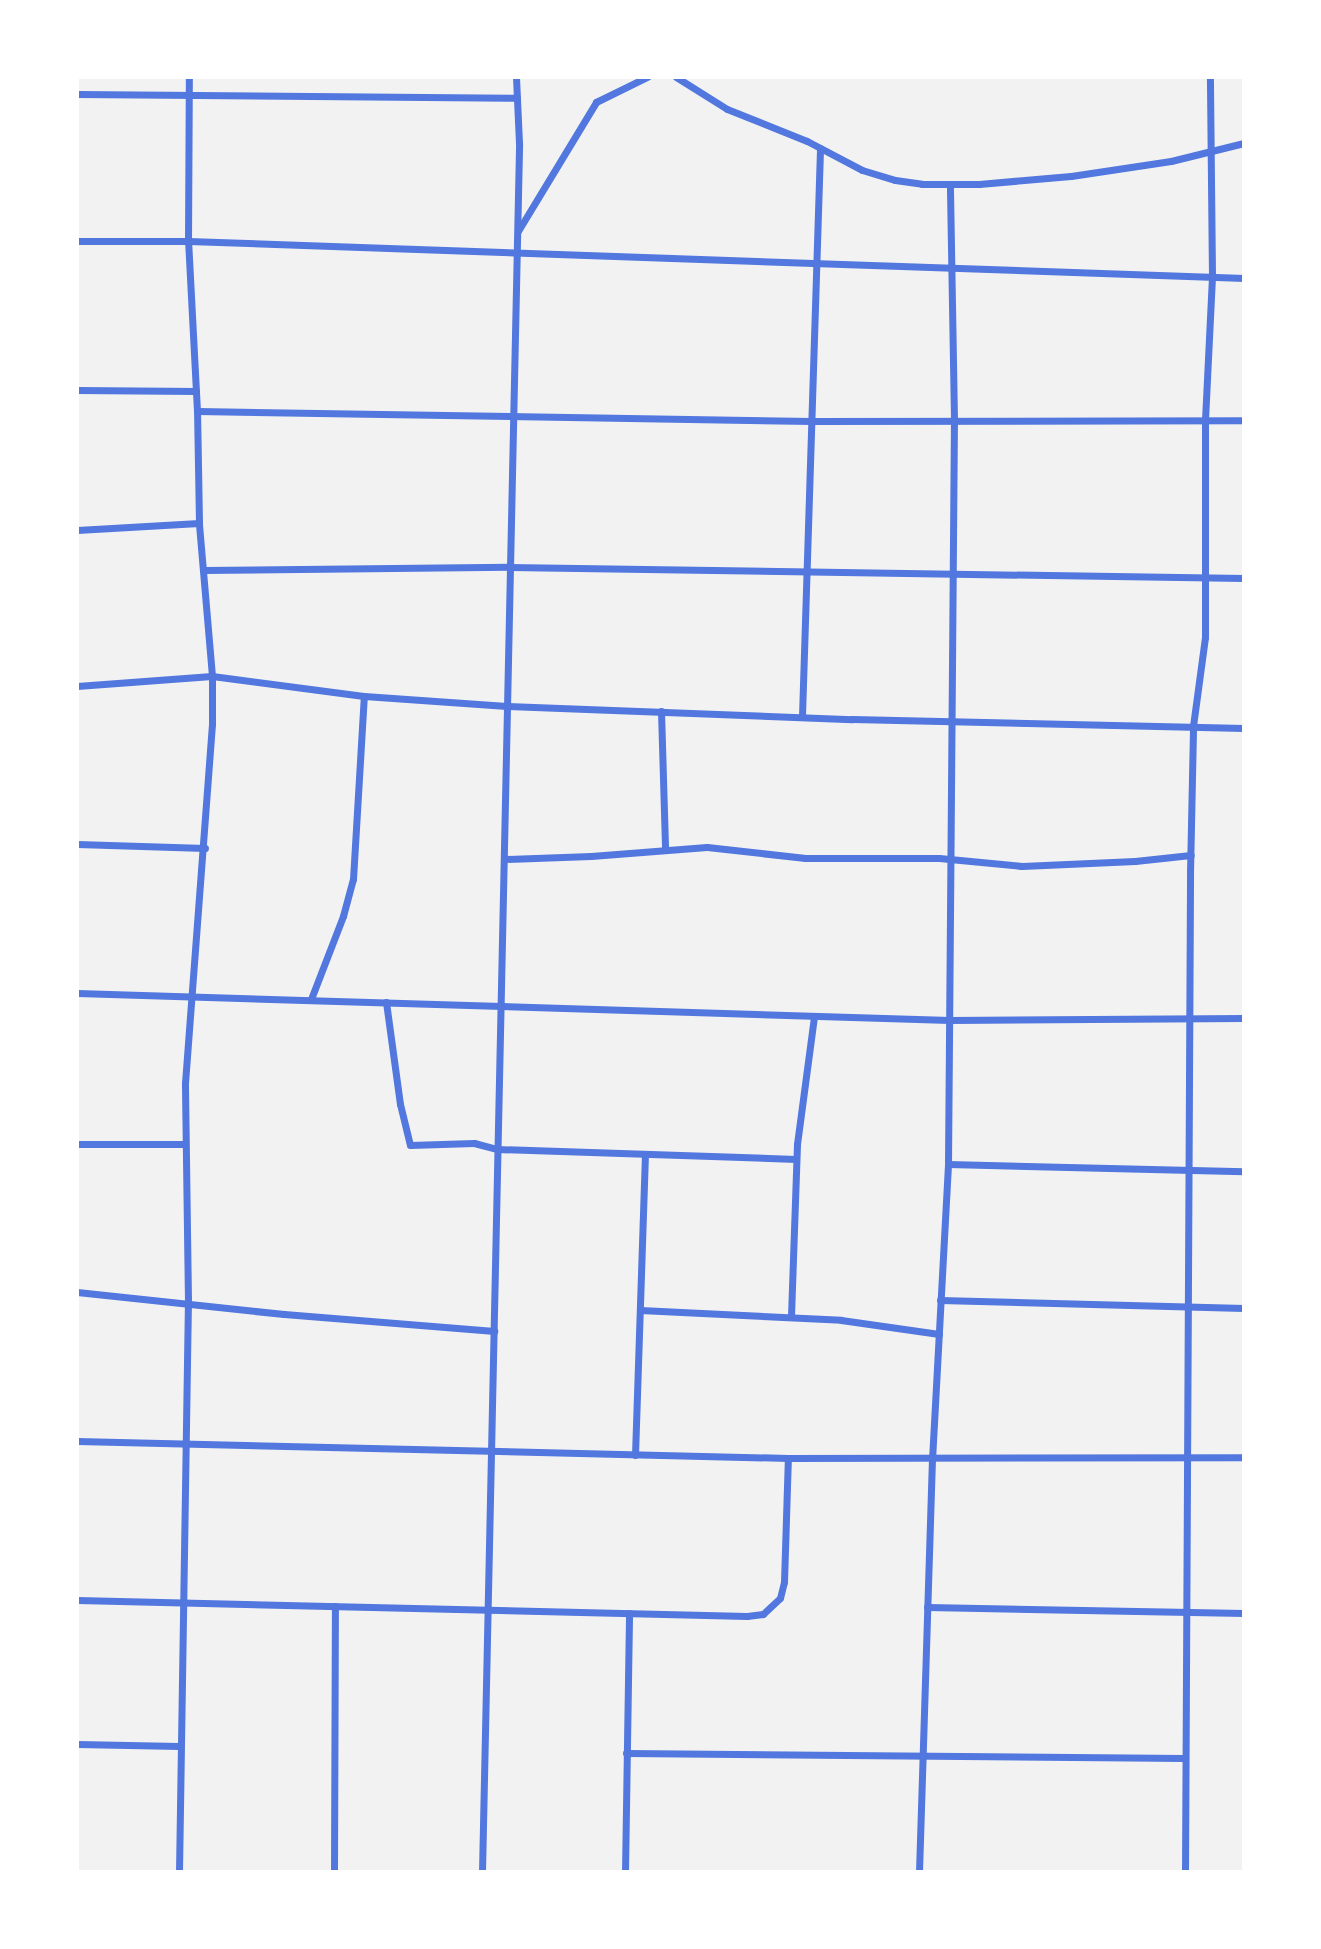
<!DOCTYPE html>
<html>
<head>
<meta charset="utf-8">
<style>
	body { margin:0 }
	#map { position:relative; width:1321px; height:1949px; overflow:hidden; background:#f2f2f2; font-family:"Archivo Narrow",sans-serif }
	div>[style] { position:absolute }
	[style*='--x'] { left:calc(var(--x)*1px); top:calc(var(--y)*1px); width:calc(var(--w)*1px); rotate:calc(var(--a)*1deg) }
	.minor>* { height:7px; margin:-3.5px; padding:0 3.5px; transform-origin:3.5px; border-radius:3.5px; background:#5277de }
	span { translate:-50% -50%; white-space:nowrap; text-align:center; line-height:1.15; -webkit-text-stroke:7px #fff; paint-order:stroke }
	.frame { position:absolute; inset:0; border:79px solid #fff; pointer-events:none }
</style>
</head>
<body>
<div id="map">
	<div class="minor">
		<div style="--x:676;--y:77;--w:60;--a:32.1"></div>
		<div style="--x:727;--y:109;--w:86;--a:21.8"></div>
		<div style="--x:807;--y:141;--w:62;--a:27.8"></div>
		<div style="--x:862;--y:170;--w:34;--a:17"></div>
		<div style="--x:895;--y:180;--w:27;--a:8"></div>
		<div style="--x:922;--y:184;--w:57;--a:0"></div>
		<div style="--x:979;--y:184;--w:92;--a:-5"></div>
		<div style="--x:1071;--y:176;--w:101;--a:-8.5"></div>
		<div style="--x:1171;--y:161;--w:75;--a:-13.9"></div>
		<div style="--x:77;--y:94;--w:440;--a:0.5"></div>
		<div style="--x:518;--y:231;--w:151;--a:-58.8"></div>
		<div style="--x:596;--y:102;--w:57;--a:-26.1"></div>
		<div style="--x:77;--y:241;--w:111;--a:0"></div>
		<div style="--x:188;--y:241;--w:1057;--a:2.01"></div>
		<div style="--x:77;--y:390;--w:119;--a:0.5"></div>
		<div style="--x:197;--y:411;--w:615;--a:0.93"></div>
		<div style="--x:812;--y:421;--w:432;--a:-0.1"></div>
		<div style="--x:77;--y:530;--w:122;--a:-3.3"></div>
		<div style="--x:203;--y:570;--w:306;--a:-0.6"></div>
		<div style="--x:509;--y:567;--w:735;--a:0.86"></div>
		<div style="--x:77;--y:686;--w:135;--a:-4.2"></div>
		<div style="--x:212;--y:676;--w:153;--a:7.5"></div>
		<div style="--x:364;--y:696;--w:143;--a:4"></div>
		<div style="--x:507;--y:706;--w:345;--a:2.2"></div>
		<div style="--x:852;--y:719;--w:392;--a:1.3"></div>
		<div style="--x:661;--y:711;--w:138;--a:88.3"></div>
		<div style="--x:802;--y:716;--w:568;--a:-88.18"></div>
		<div style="--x:77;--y:844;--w:128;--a:1.8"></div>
		<div style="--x:504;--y:859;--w:87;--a:-2"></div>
		<div style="--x:591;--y:856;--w:116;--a:-4.4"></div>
		<div style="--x:707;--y:847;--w:99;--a:6.4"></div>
		<div style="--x:805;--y:858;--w:134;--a:0"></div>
		<div style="--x:939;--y:858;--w:83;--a:5.5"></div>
		<div style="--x:1022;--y:866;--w:113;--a:-2.5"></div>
		<div style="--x:1135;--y:861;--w:56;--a:-6.1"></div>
		<div style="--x:77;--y:993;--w:873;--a:1.77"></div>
		<div style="--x:950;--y:1020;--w:294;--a:-0.4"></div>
		<div style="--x:311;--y:999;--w:89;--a:-68.9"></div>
		<div style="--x:343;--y:916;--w:38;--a:-75"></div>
		<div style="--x:353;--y:879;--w:183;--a:-86.6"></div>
		<div style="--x:386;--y:1002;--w:103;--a:82.2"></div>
		<div style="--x:400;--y:1104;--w:42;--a:76.3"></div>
		<div style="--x:410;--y:1145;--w:64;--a:-1.8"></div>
		<div style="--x:474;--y:1143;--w:24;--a:15"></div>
		<div style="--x:497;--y:1149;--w:299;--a:1.9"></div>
		<div style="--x:77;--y:1144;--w:106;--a:0"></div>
		<div style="--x:948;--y:1164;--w:296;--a:1.4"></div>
		<div style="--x:77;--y:1292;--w:208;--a:6.1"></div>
		<div style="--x:284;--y:1314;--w:211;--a:4.6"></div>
		<div style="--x:940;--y:1300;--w:304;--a:1.5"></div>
		<div style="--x:640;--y:1310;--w:201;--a:2.8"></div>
		<div style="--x:841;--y:1320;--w:99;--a:8.1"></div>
		<div style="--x:791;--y:1316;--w:172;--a:-88"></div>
		<div style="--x:797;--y:1144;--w:129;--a:-82.4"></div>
		<div style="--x:77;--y:1441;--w:711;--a:1.37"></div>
		<div style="--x:788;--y:1458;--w:456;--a:-0.1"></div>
		<div style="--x:635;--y:1455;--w:299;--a:-88.1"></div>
		<div style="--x:77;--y:1600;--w:670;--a:1.37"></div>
		<div style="--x:747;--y:1616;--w:16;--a:-7"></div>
		<div style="--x:763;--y:1614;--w:23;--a:-43"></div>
		<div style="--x:780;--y:1598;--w:16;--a:-76"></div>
		<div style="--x:784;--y:1582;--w:124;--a:-88.2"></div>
		<div style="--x:927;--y:1607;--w:317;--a:1.1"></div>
		<div style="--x:77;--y:1744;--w:102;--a:1.1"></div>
		<div style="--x:626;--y:1753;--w:558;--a:0.51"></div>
		<div style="--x:179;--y:1872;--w:570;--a:-89.1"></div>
		<div style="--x:188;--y:1302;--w:219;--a:-90.8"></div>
		<div style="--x:185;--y:1083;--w:360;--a:-85.7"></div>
		<div style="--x:212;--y:724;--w:48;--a:-90"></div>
		<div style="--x:212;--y:676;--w:154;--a:-94.9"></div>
		<div style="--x:199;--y:523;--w:112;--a:-91"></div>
		<div style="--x:197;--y:411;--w:170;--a:-93"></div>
		<div style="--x:188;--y:241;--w:164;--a:-89.7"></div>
		<div style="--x:334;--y:1872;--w:266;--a:-89.8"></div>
		<div style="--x:482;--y:1872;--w:1729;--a:-88.77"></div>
		<div style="--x:519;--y:143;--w:66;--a:-92.6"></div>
		<div style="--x:625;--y:1872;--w:259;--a:-89.1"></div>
		<div style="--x:919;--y:1872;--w:412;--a:-88.2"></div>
		<div style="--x:932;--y:1460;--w:296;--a:-86.9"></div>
		<div style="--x:948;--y:1164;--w:745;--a:-89.54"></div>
		<div style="--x:954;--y:419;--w:235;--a:-91"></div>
		<div style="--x:1185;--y:1872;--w:999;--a:-89.71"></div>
		<div style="--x:1190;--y:873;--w:147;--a:-88.8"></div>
		<div style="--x:1193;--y:726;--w:90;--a:-82.3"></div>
		<div style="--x:1205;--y:637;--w:217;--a:-90"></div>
		<div style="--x:1205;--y:420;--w:144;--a:-87.2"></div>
		<div style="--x:1212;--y:276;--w:199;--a:-90.6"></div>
	</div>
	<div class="frame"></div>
</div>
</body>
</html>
